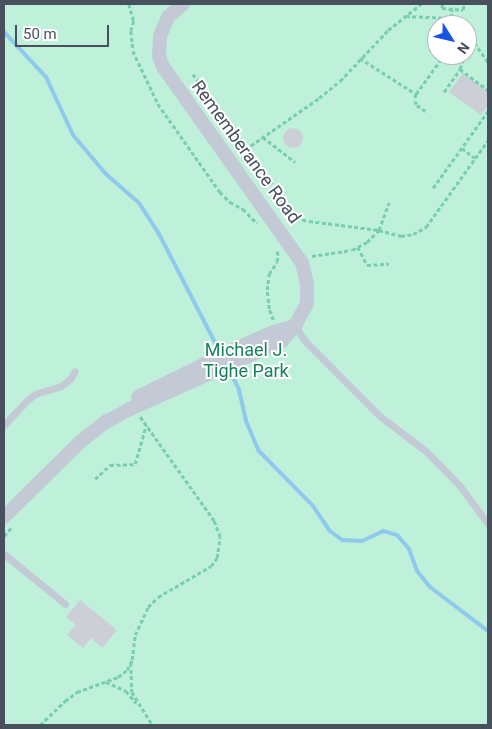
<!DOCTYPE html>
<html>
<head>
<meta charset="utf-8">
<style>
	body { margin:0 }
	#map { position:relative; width:492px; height:729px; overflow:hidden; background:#f3f1f0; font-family:Roboto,sans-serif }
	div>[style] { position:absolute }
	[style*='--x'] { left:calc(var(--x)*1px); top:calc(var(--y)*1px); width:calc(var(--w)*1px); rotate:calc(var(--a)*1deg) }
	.green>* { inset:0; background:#bff0d9 }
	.stream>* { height:4px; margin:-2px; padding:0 2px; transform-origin:2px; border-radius:2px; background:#8dcaed }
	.building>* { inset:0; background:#cccfd6 }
	.round { border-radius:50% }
	.path>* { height:2.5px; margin-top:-1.25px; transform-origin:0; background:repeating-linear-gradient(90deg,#77ceb0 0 4px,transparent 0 6.5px) }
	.lane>* { height:7px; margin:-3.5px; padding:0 3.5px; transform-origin:3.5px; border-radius:3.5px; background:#c4cad5 }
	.street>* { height:14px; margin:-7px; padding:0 7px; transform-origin:7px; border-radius:7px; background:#c4cad5 }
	span { translate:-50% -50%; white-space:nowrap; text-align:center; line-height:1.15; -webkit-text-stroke:4px #fff; paint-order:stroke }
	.street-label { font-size:18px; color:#48505e }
	.park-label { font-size:18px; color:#17815c }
	.frame { position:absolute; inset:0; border:5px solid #48505e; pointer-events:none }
	.north { position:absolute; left:427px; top:15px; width:50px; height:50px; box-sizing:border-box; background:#fff; border:1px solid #b6b9bf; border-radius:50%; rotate:126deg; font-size:14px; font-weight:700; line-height:20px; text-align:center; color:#48505e }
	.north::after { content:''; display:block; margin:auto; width:18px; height:22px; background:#1953e4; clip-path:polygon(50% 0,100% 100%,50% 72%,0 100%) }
	.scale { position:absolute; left:15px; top:25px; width:94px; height:22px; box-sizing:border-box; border:2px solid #48505e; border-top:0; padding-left:6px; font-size:15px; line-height:18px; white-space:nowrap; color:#48505e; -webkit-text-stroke:4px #fff; paint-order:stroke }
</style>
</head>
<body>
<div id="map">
	<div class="green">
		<div style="clip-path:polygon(evenodd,4px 4px,488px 4px,488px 725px,4px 725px,4px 4px,437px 25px,467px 25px,467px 55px,437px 55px,437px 25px)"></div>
	</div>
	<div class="stream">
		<div style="--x:4;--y:32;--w:62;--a:47"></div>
		<div style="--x:46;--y:77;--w:64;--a:65"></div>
		<div style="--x:73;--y:135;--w:51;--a:49.8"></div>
		<div style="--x:106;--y:174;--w:44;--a:41.3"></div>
		<div style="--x:139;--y:203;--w:35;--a:57"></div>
		<div style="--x:158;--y:232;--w:135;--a:62.7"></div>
		<div style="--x:228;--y:367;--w:25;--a:64"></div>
		<div style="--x:239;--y:390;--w:32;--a:77"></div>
		<div style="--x:246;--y:421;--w:33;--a:67"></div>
		<div style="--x:259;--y:451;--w:77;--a:45.5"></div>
		<div style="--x:313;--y:506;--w:30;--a:56"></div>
		<div style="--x:330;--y:531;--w:15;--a:37"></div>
		<div style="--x:342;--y:540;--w:20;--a:3"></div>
		<div style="--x:362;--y:541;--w:23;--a:-25"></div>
		<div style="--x:383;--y:531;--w:15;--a:16"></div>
		<div style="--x:397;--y:535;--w:18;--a:49"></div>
		<div style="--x:409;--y:549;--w:23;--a:70"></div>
		<div style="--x:417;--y:571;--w:21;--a:51"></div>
		<div style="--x:430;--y:587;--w:73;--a:37.2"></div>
	</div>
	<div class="building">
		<div style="clip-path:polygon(463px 73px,488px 92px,488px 105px,481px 115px,449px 92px)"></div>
		<div class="round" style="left:283px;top:128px;width:20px;height:20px"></div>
		<div style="clip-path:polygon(80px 600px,117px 630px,102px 648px,91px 638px,83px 648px,67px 635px,76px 625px,66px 617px)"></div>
	</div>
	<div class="path">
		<div style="--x:129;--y:4;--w:18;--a:74"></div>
		<div style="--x:134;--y:21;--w:10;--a:107"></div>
		<div style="--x:131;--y:31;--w:20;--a:84"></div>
		<div style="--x:133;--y:51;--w:59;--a:64.7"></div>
		<div style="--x:158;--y:104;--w:108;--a:54.8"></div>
		<div style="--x:220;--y:192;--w:14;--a:45"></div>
		<div style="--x:230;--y:202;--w:15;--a:28"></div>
		<div style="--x:243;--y:209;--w:20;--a:45"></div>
		<div style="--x:443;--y:4;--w:4;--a:104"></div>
		<div style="--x:442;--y:8;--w:21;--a:5"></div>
		<div style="--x:463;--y:10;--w:6;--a:-81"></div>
		<div style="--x:406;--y:16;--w:45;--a:2.5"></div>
		<div style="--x:451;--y:18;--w:13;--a:32"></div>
		<div style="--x:451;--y:18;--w:9;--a:-84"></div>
		<div style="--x:467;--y:32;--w:37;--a:55"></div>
		<div style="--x:360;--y:58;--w:67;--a:32.7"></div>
		<div style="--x:416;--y:94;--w:48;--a:-54.3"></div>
		<div style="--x:460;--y:69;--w:35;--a:37"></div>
		<div style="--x:193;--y:74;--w:132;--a:54.3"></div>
		<div style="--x:270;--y:181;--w:38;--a:58"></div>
		<div style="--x:290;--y:213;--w:8;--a:40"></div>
		<div style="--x:296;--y:218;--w:13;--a:13"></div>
		<div style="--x:309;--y:221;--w:71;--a:7.3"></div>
		<div style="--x:379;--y:230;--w:23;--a:15"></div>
		<div style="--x:401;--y:236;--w:12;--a:-9"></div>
		<div style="--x:413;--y:234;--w:15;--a:-28"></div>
		<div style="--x:426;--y:227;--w:107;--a:-54.5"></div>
		<div style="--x:444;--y:92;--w:28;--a:-55"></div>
		<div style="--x:460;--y:69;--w:9;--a:-72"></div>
		<div style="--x:463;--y:60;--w:5;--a:-90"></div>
		<div style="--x:416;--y:94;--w:7;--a:98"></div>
		<div style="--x:415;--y:101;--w:4;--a:63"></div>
		<div style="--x:417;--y:105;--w:12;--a:35"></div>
		<div style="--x:263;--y:137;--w:41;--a:38"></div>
		<div style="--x:462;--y:148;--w:16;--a:38"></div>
		<div style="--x:240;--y:153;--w:96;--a:-34.8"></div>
		<div style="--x:319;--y:98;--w:27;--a:-39"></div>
		<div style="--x:340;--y:81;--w:70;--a:-46.7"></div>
		<div style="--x:388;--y:30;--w:42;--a:-38.2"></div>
		<div style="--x:433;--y:188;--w:95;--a:-54.5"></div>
		<div style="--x:358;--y:247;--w:20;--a:63"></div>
		<div style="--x:367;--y:265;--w:22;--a:-3"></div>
		<div style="--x:312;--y:256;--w:40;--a:-8.5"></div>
		<div style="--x:352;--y:250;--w:17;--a:-28"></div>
		<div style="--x:367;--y:242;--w:17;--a:-45"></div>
		<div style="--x:379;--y:230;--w:29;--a:-70"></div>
		<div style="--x:273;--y:320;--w:12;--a:-110"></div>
		<div style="--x:269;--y:309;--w:19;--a:-96"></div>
		<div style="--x:267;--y:290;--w:16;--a:-83"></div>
		<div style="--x:269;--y:274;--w:14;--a:-56"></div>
		<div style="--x:277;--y:262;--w:7;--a:-82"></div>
		<div style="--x:278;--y:255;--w:5;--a:-112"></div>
		<div style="--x:95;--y:479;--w:21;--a:-43"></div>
		<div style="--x:110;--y:465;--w:25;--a:-2"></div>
		<div style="--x:135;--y:464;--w:40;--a:-74"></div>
		<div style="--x:4;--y:536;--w:11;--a:-49"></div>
		<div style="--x:131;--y:663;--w:29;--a:88"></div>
		<div style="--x:132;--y:692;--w:39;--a:58"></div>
		<div style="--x:106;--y:682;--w:22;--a:24"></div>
		<div style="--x:126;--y:691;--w:16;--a:50"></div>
		<div style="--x:40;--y:725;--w:35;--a:-44"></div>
		<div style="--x:65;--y:701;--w:15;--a:-37"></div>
		<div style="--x:77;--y:692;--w:44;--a:-20.1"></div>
		<div style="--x:118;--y:677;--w:11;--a:-38"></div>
		<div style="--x:127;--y:670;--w:11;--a:-63"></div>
		<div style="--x:132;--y:660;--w:25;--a:-83"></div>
		<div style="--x:135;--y:635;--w:31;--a:-65"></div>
		<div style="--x:148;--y:607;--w:14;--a:-45"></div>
		<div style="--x:158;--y:597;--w:61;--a:-30.3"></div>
		<div style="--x:211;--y:566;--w:10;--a:-53"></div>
		<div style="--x:217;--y:558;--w:21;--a:-82"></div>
		<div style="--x:220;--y:537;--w:17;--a:-111"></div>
		<div style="--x:214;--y:521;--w:128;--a:-125.4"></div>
	</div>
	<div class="lane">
		<div style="--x:295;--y:326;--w:18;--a:56"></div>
		<div style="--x:305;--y:341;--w:107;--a:45"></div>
		<div style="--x:381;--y:417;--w:58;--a:37.3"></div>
		<div style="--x:427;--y:452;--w:47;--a:45.9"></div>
		<div style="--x:460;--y:486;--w:47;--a:53.6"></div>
		<div style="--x:4;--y:425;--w:33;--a:-47"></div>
		<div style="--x:26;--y:401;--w:11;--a:-38"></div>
		<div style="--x:35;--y:394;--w:27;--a:-17"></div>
		<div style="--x:61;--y:386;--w:11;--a:-38"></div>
		<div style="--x:70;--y:379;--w:9;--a:-58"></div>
		<div style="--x:4;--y:554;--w:79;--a:39.3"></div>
	</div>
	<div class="street">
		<div style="--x:138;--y:397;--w:104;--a:-26.3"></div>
		<div style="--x:231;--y:351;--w:46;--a:-24.3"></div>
		<div style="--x:273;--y:332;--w:23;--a:-15"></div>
		<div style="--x:101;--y:425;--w:33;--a:-29"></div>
		<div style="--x:130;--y:409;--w:167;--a:-24.1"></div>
		<div style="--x:282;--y:341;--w:20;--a:-49"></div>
		<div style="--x:295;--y:326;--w:26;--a:-62"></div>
		<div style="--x:307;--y:303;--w:19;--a:-90"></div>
		<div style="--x:307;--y:284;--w:22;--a:-103"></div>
		<div style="--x:302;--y:263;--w:240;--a:-125.3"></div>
		<div style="--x:163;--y:67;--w:12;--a:-110"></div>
		<div style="--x:159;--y:56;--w:20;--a:-87"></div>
		<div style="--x:160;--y:36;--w:21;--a:-67"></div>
		<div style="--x:168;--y:17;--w:20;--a:-41"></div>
		<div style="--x:4;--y:517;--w:105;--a:-44.6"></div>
		<div style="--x:79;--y:443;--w:36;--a:-39"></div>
	</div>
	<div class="street-label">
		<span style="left:246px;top:152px;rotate:54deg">Rememberance Road</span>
	</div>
	<div class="park-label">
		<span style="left:246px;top:361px">Michael J.<br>Tighe Park</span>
	</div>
	<div class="frame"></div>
	<div class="north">N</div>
	<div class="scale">50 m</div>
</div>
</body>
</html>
